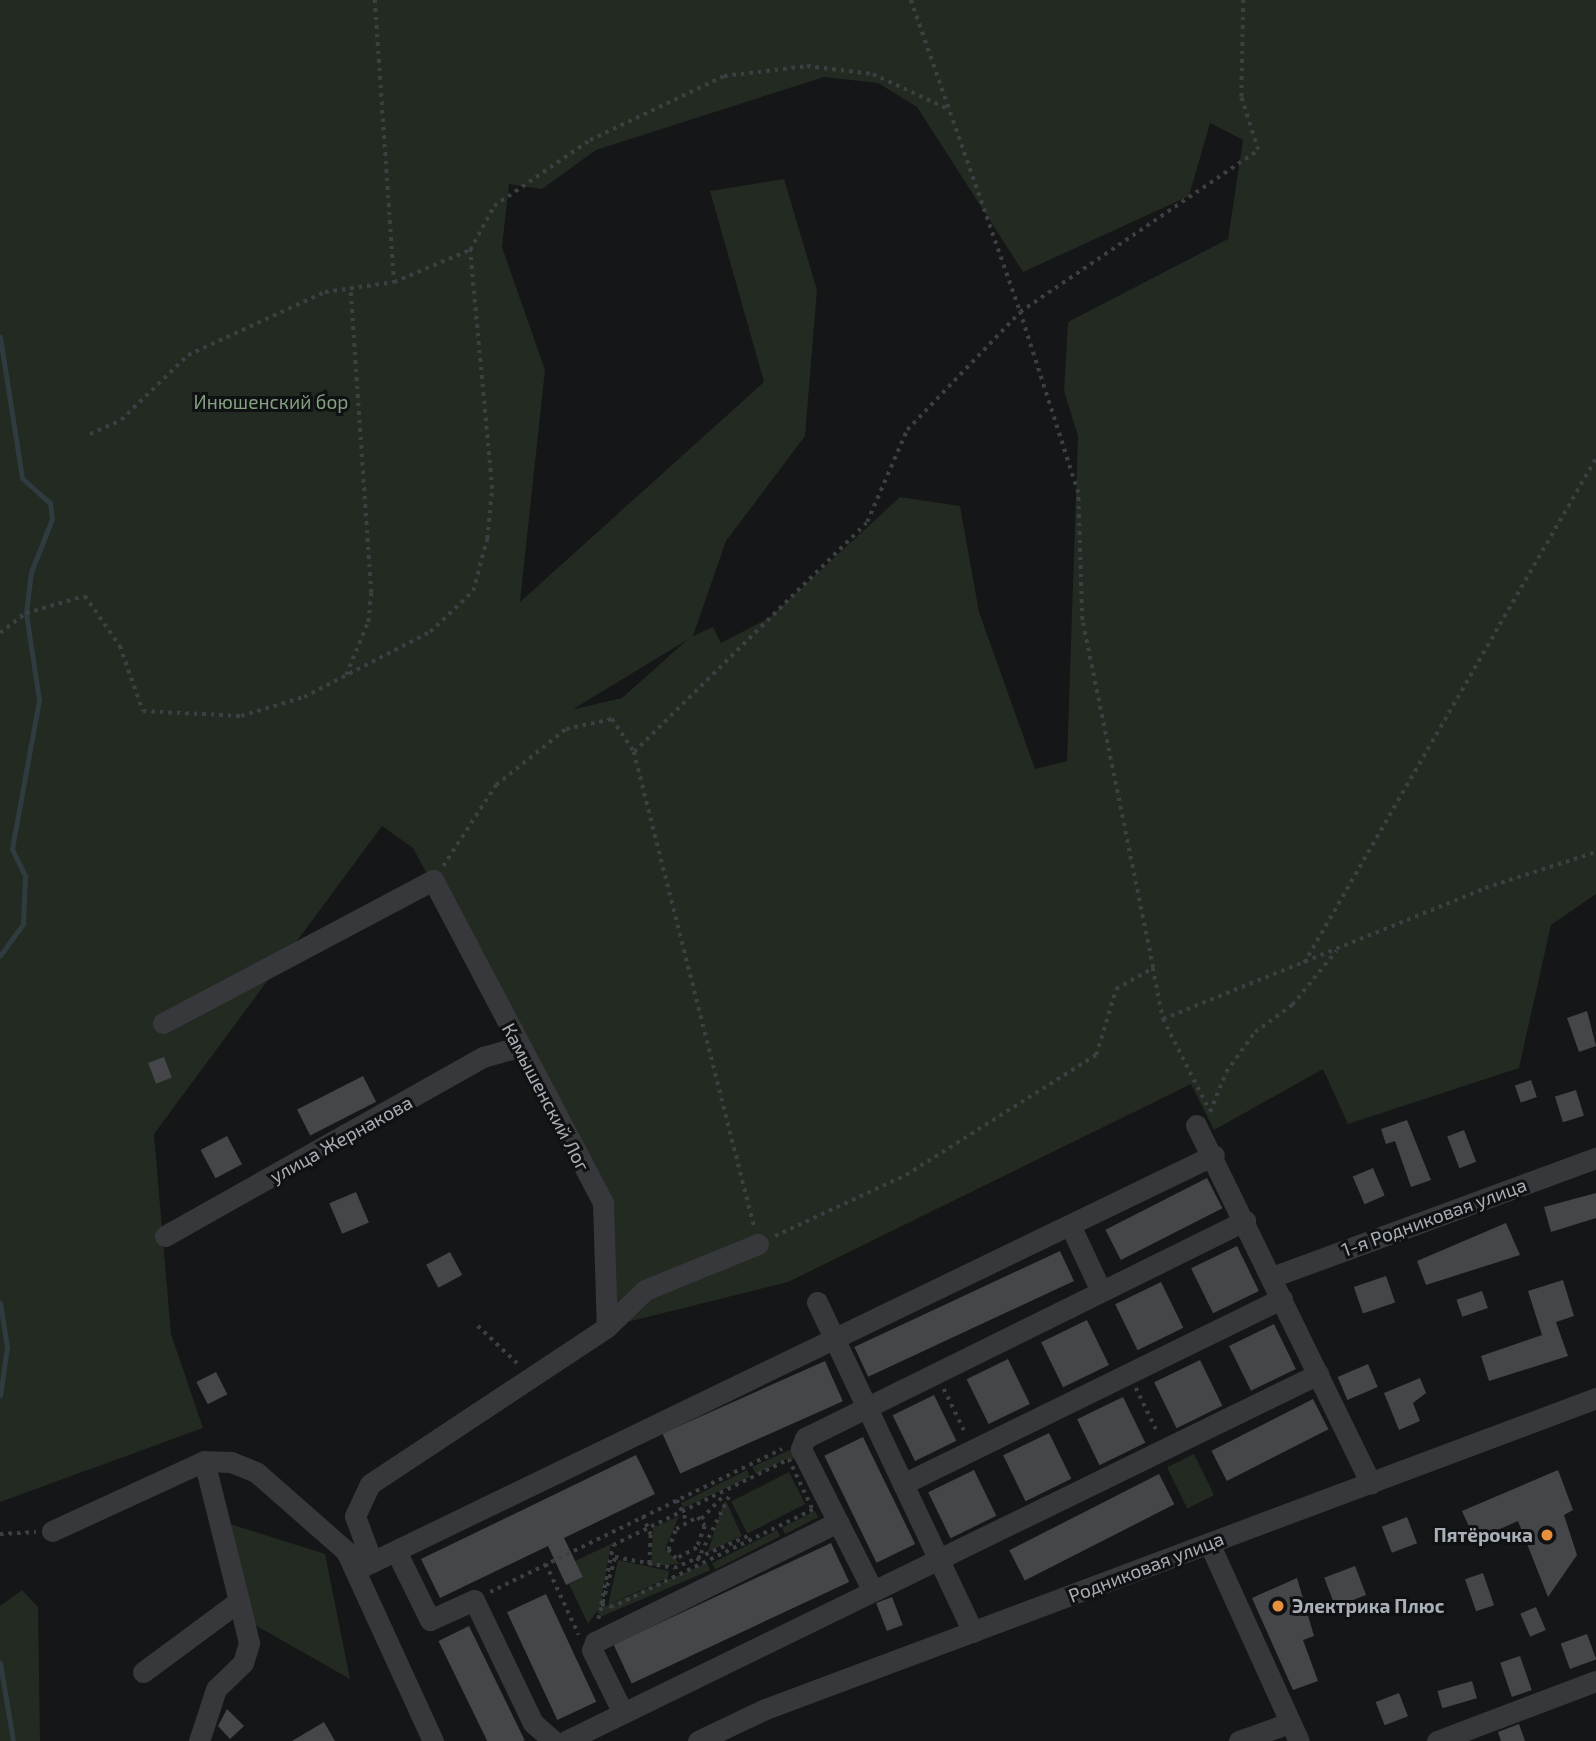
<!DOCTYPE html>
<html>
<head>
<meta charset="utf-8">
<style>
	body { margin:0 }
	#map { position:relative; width:1596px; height:1741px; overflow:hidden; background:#151617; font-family:"Exo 2",sans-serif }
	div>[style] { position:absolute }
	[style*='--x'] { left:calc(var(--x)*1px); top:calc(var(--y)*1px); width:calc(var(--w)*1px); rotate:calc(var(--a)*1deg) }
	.green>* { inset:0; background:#222a22; transform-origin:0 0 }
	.stream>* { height:5px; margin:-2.5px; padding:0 2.5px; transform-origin:2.5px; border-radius:2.5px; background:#2f3b3f }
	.building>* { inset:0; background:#44464a; transform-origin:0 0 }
	.path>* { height:3.5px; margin-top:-1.75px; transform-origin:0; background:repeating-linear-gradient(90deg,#3d4043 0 3.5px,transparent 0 8.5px) }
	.minor>* { height:21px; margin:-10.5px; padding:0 10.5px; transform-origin:10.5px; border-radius:10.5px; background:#37383c }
	.dots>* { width:19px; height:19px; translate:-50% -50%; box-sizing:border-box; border:4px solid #101112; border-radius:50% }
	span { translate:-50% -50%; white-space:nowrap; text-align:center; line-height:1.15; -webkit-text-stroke:6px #101112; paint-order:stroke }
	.park-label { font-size:19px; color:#84a080 }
	.street-label { font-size:19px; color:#a8afb6 }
	.poi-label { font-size:19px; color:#a8afb6; font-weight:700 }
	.right { translate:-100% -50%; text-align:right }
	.left { translate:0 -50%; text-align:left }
</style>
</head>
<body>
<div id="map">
	<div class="green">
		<div style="clip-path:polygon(evenodd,0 0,1596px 0,1596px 894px,1551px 925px,1519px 1068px,1348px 1124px,1323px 1069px,1214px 1130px,1191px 1084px,788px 1282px,607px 1327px,603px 1203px,413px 848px,382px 826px,154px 1134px,171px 1334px,203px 1428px,0 1502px,0 0,824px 77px,878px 83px,917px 107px,1023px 272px,1189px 196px,1210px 123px,1243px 140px,1228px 239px,1068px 322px,1064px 391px,1078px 436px,1067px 761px,1035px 769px,979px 612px,960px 506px,900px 497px,769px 618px,721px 643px,713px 627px,693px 636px,726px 541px,805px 436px,817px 290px,784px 179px,710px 191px,764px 382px,520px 602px,545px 370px,502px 247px,509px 184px,542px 189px,596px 150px,824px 77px,0 0,687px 640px,622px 698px,575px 709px,575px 708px,687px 640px)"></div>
		<div style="clip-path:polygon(796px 1447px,803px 1461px,789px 1458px,756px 1474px,752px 1467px)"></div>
		<div style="left:1194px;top:1454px;width:46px;height:30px;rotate:64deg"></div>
		<div style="clip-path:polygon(747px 1470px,750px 1477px,683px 1508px,681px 1503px)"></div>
		<div style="left:789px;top:1472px;width:36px;height:65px;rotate:63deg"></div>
		<div style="clip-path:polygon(726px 1501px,742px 1536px,708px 1552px,723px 1503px)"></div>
		<div style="left:815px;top:1511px;width:7px;height:37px;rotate:63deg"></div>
		<div style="clip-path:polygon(679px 1516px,665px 1549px,680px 1564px,651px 1566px,653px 1528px)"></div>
		<div style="clip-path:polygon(230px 1524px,325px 1554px,350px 1679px,234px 1613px)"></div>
		<div style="left:777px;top:1530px;width:7px;height:73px;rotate:63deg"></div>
		<div style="clip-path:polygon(611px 1544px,600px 1607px,588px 1624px,569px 1584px,583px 1577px,575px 1561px)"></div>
		<div style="clip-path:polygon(618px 1560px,669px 1571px,668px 1578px,608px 1605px)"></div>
		<div style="left:707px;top:1563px;width:8px;height:120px;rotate:67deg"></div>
		<div style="clip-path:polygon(22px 1590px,38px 1607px,40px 1741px,0 1741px,0 1606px)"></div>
	</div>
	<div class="stream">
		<div style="--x:0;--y:337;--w:143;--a:81.1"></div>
		<div style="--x:22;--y:478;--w:38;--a:42"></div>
		<div style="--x:50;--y:503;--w:16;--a:83"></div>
		<div style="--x:52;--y:519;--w:57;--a:111.6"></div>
		<div style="--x:31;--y:572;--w:41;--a:97"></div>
		<div style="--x:26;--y:613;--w:88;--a:81.5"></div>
		<div style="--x:39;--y:700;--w:151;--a:100.3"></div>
		<div style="--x:12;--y:849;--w:30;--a:64"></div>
		<div style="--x:25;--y:876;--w:48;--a:92.4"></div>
		<div style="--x:23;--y:924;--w:39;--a:126"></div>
		<div style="--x:0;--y:1303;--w:45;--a:81"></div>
		<div style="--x:7;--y:1347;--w:49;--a:98.1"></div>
		<div style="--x:0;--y:1663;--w:79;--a:80.5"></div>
	</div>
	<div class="building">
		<div style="clip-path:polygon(1587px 1011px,1596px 1046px,1579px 1052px,1567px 1018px)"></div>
		<div style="left:164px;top:1057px;width:22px;height:17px;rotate:69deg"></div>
		<div style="left:363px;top:1076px;width:29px;height:74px;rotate:63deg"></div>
		<div style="left:1531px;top:1080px;width:18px;height:17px;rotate:71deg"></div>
		<div style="left:1576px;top:1090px;width:27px;height:22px;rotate:73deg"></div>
		<div style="clip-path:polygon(1407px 1120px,1431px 1180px,1411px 1187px,1395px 1141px,1386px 1144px,1381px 1129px)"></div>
		<div style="left:1464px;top:1130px;width:34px;height:18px;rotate:69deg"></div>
		<div style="left:227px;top:1136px;width:32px;height:30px;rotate:62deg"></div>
		<div style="left:1373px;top:1168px;width:30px;height:22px;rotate:67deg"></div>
		<div style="left:1207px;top:1178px;width:34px;height:114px;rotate:63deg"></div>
		<div style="left:356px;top:1192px;width:33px;height:29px;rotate:67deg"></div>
		<div style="clip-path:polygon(1596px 1193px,1596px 1218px,1551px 1232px,1544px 1207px)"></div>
		<div style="clip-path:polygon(1506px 1223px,1520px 1255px,1426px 1285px,1417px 1261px)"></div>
		<div style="left:1237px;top:1246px;width:50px;height:51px;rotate:64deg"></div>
		<div style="left:1060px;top:1251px;width:33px;height:227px;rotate:65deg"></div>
		<div style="left:450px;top:1252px;width:26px;height:27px;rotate:62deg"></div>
		<div style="left:1386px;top:1276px;width:28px;height:34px;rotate:71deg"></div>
		<div style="clip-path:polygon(1563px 1280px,1574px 1316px,1556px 1322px,1568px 1356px,1489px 1381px,1481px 1356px,1542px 1335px,1528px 1291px)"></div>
		<div style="left:1161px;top:1282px;width:51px;height:51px;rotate:64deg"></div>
		<div style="left:1482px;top:1291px;width:18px;height:27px;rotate:71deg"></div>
		<div style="left:1087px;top:1320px;width:50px;height:51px;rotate:64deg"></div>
		<div style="left:1274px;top:1324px;width:50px;height:50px;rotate:64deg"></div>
		<div style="left:1008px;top:1359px;width:50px;height:46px;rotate:64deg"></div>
		<div style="left:1200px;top:1360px;width:51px;height:51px;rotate:64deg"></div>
		<div style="left:825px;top:1361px;width:44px;height:178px;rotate:66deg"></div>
		<div style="left:1368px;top:1364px;width:25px;height:33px;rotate:67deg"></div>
		<div style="left:216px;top:1372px;width:25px;height:22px;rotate:63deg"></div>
		<div style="clip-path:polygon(1420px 1378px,1426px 1393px,1413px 1403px,1420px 1421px,1399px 1430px,1384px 1393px)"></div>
		<div style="left:934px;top:1395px;width:51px;height:46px;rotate:64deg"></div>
		<div style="left:1123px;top:1397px;width:51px;height:51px;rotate:64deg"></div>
		<div style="left:1313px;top:1399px;width:34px;height:114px;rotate:63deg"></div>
		<div style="left:1049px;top:1433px;width:51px;height:51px;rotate:64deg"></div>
		<div style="left:863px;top:1437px;width:119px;height:43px;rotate:64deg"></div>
		<div style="clip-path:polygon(636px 1455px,655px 1494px,564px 1538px,583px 1577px,566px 1585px,548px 1546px,440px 1598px,421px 1559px)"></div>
		<div style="left:974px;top:1470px;width:51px;height:51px;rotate:64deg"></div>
		<div style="clip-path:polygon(1558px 1470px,1573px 1510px,1564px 1515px,1577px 1555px,1548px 1597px,1518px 1521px,1475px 1540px,1462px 1511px)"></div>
		<div style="left:1159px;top:1474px;width:34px;height:168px;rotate:63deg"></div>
		<div style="left:1407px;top:1517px;width:28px;height:27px;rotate:69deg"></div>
		<div style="left:831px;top:1543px;width:43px;height:240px;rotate:65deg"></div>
		<div style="left:1355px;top:1566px;width:31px;height:33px;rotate:69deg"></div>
		<div style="left:1483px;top:1573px;width:34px;height:19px;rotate:71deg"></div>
		<div style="clip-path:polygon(1297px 1578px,1314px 1636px,1303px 1640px,1318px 1681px,1293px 1690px,1252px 1598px)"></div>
		<div style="left:546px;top:1594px;width:119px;height:43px;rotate:65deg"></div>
		<div style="left:892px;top:1597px;width:30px;height:17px;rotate:69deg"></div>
		<div style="left:1536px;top:1607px;width:25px;height:17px;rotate:67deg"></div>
		<div style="left:469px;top:1626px;width:127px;height:34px;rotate:64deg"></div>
		<div style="left:1587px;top:1634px;width:27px;height:28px;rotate:70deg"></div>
		<div style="left:1520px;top:1656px;width:36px;height:21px;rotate:71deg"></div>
		<div style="left:1472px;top:1681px;width:18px;height:36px;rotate:74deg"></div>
		<div style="left:1399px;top:1693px;width:25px;height:25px;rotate:69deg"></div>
		<div style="clip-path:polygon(227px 1709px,244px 1726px,230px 1739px,218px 1726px)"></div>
		<div style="clip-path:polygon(324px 1722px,335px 1741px,292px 1741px)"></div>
		<div style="clip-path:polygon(1519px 1724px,1525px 1741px,1501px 1741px,1498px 1732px)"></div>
	</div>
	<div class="path">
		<div style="--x:375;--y:0;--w:283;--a:86.1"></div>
		<div style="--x:911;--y:0;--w:330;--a:70.7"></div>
		<div style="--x:1020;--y:312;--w:288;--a:-34.2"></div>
		<div style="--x:1258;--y:150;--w:56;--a:-107.8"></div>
		<div style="--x:1241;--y:97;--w:97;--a:-88.8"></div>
		<div style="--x:90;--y:434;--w:34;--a:-24"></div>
		<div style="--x:121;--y:420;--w:93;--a:-44.1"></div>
		<div style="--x:188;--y:355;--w:151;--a:-24.7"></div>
		<div style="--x:325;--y:292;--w:70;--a:-8.2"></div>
		<div style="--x:394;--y:282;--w:82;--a:-22.8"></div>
		<div style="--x:0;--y:633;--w:33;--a:-38"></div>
		<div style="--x:26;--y:613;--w:61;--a:-16.1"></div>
		<div style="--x:85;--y:596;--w:61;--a:55"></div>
		<div style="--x:120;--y:646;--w:69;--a:70.5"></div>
		<div style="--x:143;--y:711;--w:98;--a:2.9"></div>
		<div style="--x:241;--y:716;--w:66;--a:-16.8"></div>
		<div style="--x:304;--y:697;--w:142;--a:-27.3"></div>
		<div style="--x:430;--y:632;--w:59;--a:-43.6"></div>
		<div style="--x:473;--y:591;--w:54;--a:-74.9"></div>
		<div style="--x:487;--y:539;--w:50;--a:-84.3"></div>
		<div style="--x:492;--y:489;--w:240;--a:-95.3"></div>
		<div style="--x:470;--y:250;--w:50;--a:-61.4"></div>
		<div style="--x:494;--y:206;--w:116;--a:-34.5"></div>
		<div style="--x:590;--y:140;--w:148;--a:-25.5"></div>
		<div style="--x:724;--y:76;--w:84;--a:-6.9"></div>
		<div style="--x:807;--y:66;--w:66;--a:6.9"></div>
		<div style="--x:873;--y:74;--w:83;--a:25"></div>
		<div style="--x:346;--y:675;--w:57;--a:-67.5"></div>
		<div style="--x:368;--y:622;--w:29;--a:-84"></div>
		<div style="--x:371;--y:593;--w:306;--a:-93.9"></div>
		<div style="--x:634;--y:752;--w:327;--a:-44.6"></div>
		<div style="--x:867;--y:522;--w:100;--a:-66.5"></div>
		<div style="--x:907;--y:430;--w:163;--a:-46.2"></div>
		<div style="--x:443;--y:866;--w:97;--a:-56.8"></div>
		<div style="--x:496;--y:785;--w:90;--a:-38.7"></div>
		<div style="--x:566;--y:729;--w:47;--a:-12.3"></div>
		<div style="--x:612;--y:719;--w:40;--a:56"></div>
		<div style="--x:634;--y:752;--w:490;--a:75.8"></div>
		<div style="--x:1304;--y:963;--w:583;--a:-59.96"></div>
		<div style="--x:1153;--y:968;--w:52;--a:78.9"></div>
		<div style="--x:1163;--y:1019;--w:348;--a:-22.1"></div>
		<div style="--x:1485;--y:888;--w:117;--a:-18"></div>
		<div style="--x:1163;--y:1019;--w:103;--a:62.9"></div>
		<div style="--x:1210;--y:1112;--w:43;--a:-68.2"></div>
		<div style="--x:1226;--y:1072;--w:49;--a:-54.1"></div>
		<div style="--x:1255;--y:1032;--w:46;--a:-36.1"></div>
		<div style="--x:1292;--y:1005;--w:70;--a:-50.8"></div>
		<div style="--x:775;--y:1236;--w:145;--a:-25"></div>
		<div style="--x:906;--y:1175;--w:225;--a:-32.3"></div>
		<div style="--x:1096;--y:1055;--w:69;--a:-73.1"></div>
		<div style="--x:1116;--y:989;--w:43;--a:-29.6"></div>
		<div style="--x:1153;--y:968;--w:355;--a:-101.5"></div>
		<div style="--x:1082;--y:620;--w:127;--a:-91.8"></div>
		<div style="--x:1078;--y:493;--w:190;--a:-107.8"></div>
		<div style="--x:478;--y:1326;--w:54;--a:43.5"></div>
		<div style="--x:1136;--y:1388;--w:48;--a:64"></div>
		<div style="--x:944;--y:1389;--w:48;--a:64"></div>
		<div style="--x:789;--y:1459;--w:56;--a:64.8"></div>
		<div style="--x:813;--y:1510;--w:222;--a:154.1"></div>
		<div style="--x:613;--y:1607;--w:12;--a:-171"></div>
		<div style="--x:601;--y:1605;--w:61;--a:-78.7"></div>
		<div style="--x:613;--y:1545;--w:196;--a:-26"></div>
		<div style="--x:677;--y:1500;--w:21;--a:65"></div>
		<div style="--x:643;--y:1516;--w:21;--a:67"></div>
		<div style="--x:651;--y:1535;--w:33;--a:93"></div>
		<div style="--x:698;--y:1517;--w:11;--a:52"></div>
		<div style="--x:705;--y:1526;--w:23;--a:110"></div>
		<div style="--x:697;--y:1548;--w:24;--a:152"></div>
		<div style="--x:676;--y:1559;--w:12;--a:-132"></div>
		<div style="--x:668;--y:1550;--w:22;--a:-69"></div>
		<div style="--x:676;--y:1529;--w:25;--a:-29"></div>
		<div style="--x:701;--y:1519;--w:30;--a:-46"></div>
		<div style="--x:0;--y:1534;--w:36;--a:-3"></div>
		<div style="--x:697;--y:1561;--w:75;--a:-63.8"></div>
		<div style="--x:546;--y:1564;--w:78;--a:65.1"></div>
		<div style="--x:490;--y:1592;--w:325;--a:-26.1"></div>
		<div style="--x:598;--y:1619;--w:64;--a:-74.7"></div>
		<div style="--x:615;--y:1557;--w:60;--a:10.6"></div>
		<div style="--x:674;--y:1568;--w:81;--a:-23.4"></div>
	</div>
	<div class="minor">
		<div style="--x:163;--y:1023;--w:306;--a:-27.9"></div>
		<div style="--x:433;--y:880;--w:365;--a:62.2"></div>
		<div style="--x:603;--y:1203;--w:124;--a:88.2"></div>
		<div style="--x:1196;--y:1125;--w:399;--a:64"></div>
		<div style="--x:1070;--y:1225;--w:73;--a:64.8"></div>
		<div style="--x:165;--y:1236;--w:365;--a:-29.4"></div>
		<div style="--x:483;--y:1057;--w:36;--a:-16"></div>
		<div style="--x:1272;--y:1277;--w:345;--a:-20.2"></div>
		<div style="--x:817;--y:1302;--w:365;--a:64.7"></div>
		<div style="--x:903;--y:1484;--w:422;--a:-26.1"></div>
		<div style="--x:838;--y:1522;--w:82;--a:-116.9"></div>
		<div style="--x:801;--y:1449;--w:12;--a:-70"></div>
		<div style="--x:805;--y:1438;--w:491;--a:-26.3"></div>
		<div style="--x:52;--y:1531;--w:167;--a:-24.7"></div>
		<div style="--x:204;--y:1461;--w:27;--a:2"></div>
		<div style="--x:231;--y:1462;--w:27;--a:22"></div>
		<div style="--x:256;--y:1472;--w:120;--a:41.3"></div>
		<div style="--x:346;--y:1551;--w:209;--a:65.4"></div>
		<div style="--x:1209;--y:1543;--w:217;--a:65.6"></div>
		<div style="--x:396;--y:1551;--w:77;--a:63.8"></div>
		<div style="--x:430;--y:1620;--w:48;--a:-24.4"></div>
		<div style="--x:474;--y:1600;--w:136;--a:64.4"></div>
		<div style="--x:533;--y:1723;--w:28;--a:41"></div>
		<div style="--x:372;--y:1562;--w:935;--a:-25.8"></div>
		<div style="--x:355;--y:1570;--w:19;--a:-25"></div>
		<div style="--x:372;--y:1562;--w:49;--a:-110.3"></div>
		<div style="--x:355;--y:1516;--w:35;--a:-65"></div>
		<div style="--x:370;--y:1484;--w:284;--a:-33.5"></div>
		<div style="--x:607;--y:1327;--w:53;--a:-44.2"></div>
		<div style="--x:645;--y:1290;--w:122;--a:-22.2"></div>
		<div style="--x:143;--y:1672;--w:119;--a:-36.5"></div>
		<div style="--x:239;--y:1601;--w:144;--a:-104"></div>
		<div style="--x:623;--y:1713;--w:70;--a:-116.2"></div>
		<div style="--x:592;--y:1650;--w:9;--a:-69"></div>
		<div style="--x:595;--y:1642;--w:271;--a:-26.3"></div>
		<div style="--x:838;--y:1522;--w:77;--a:63.1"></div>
		<div style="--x:199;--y:1741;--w:55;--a:-71.9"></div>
		<div style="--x:216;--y:1689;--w:37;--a:-44"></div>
		<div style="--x:243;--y:1663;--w:21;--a:-73"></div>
		<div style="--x:249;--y:1643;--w:43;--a:-103.4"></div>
		<div style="--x:566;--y:1741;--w:837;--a:-26.01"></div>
		<div style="--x:698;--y:1741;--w:72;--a:-25.5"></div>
		<div style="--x:763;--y:1710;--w:890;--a:-20.53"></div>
		<div style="--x:1239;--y:1741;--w:53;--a:-19.8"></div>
		<div style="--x:1437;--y:1741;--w:170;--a:-20.7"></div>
	</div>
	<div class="dots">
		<div style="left:1547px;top:1535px;background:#e6903f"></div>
		<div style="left:1278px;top:1606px;background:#e6903f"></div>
	</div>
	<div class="park-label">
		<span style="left:271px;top:402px">Инюшенский бор</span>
	</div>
	<div class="street-label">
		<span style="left:546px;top:1097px;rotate:62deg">Камышенский Лог</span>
		<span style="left:341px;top:1139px;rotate:-29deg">улица Жернакова</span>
		<span style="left:1434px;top:1217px;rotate:-20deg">1-я Родниковая улица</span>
		<span style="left:1146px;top:1567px;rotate:-21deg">Родниковая улица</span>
	</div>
	<div class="poi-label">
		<span class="right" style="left:1533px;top:1535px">Пятёрочка</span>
		<span class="left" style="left:1292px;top:1606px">Электрика Плюс</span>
	</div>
</div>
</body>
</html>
